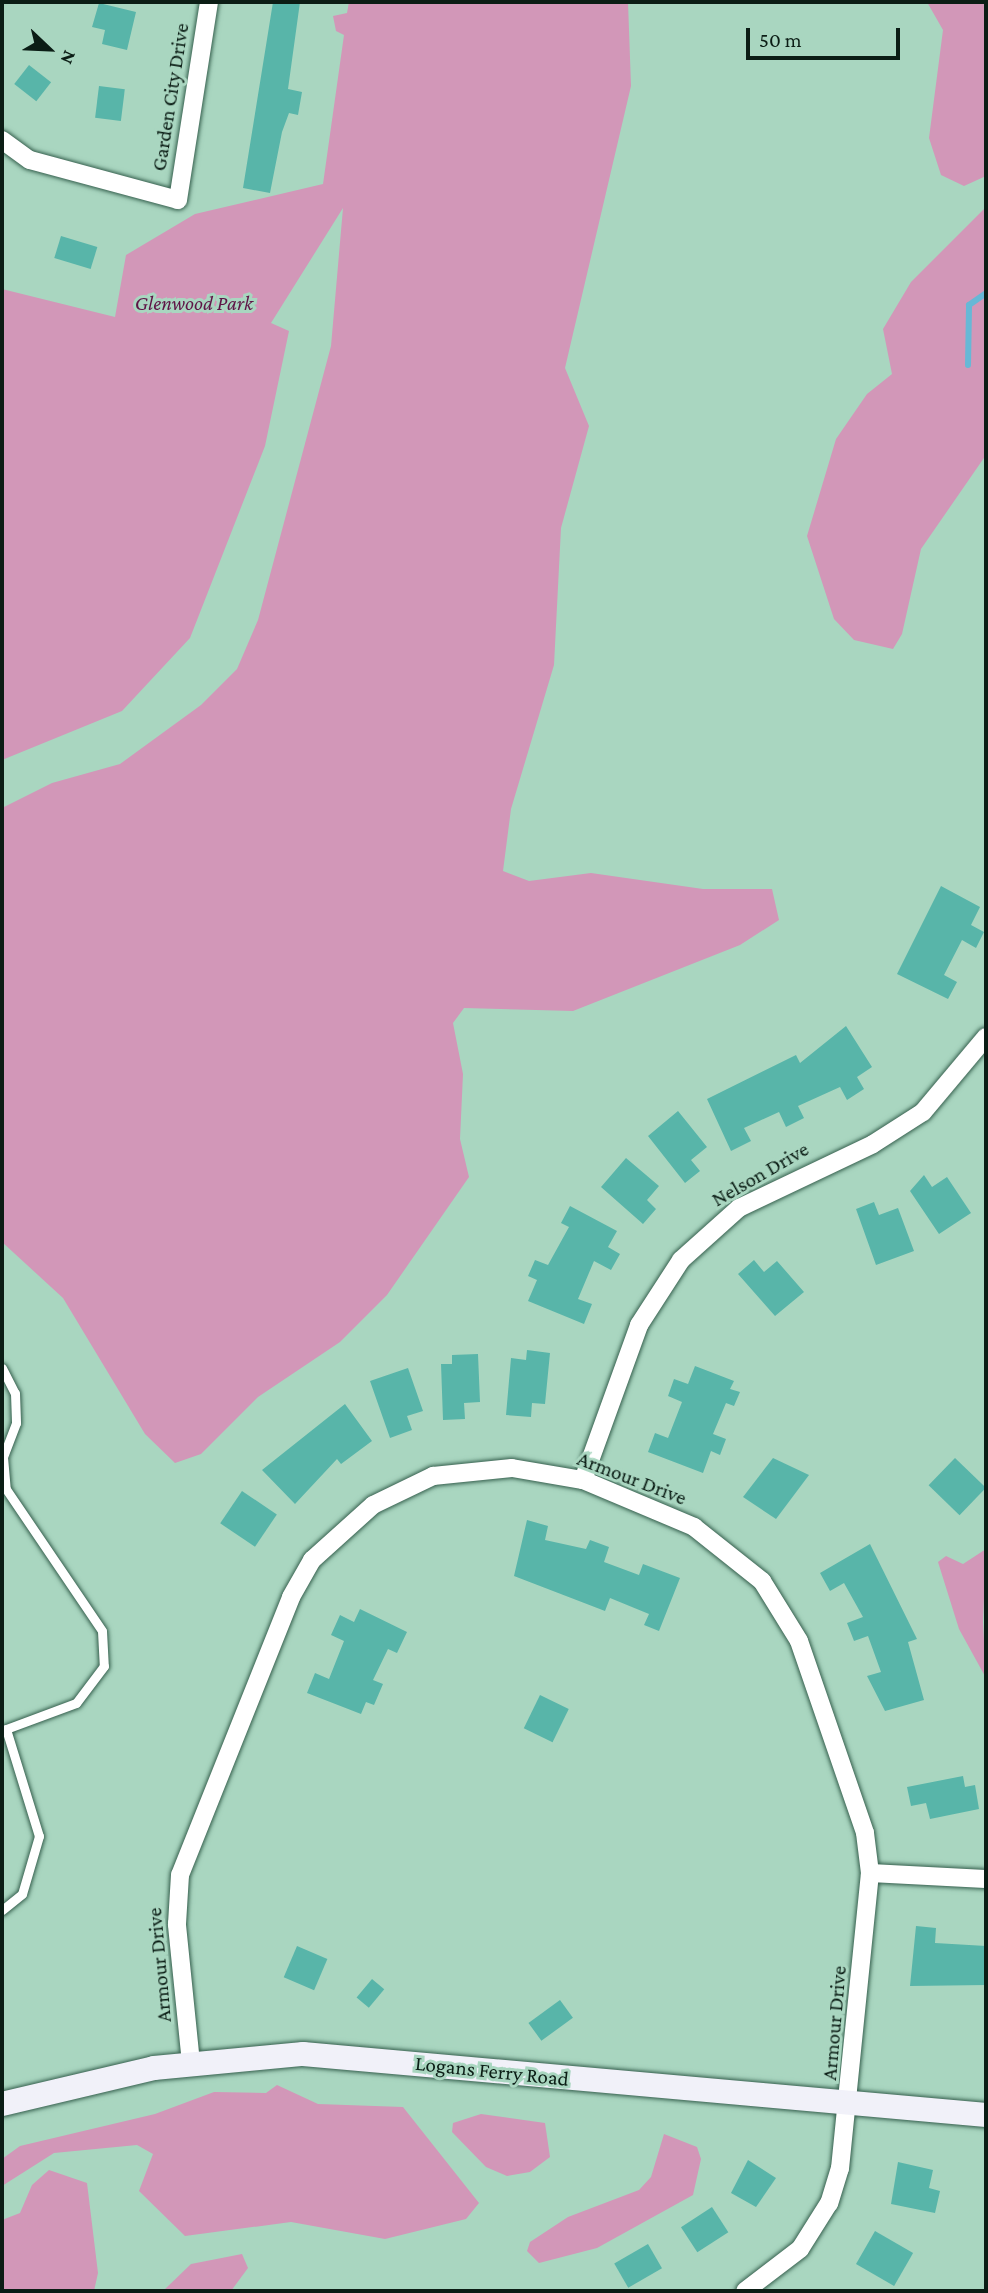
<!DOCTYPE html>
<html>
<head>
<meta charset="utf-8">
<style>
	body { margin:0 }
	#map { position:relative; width:988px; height:2293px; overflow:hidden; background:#a9d6c0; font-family:"Crimson Pro",serif }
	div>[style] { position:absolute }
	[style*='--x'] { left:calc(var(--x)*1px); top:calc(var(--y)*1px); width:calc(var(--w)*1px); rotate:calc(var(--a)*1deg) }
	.green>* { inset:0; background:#d297b8 }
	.stream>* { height:6px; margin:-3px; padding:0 3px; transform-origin:3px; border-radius:3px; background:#67b8d6 }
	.building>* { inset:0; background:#58b5a9; transform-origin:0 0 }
	.roads { filter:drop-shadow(0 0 2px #36604e) drop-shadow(0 0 2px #36604e) }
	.lane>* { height:9px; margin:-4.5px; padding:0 4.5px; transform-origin:4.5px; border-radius:4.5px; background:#fff }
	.street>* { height:18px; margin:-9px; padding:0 9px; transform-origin:9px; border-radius:9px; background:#fff }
	.secondary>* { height:24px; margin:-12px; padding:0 12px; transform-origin:12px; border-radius:12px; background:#f1f1f9 }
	span { translate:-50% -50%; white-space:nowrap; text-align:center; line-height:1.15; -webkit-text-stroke:6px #a9d6c0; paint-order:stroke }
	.street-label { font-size:21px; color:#0b1d15 }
	.park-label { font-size:21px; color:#5f1446; font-style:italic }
	.frame { position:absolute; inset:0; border:4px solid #0b1d15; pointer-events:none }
	.north { position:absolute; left:14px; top:14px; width:70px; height:70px; -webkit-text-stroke:5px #a9d6c0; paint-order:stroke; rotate:113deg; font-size:19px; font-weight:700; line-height:28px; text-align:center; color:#0b1d15 }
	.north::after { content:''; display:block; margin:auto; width:24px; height:32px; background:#0b1d15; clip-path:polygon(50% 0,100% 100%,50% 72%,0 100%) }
	.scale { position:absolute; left:746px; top:28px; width:154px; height:32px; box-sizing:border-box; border:4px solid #0b1d15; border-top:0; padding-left:9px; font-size:21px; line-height:24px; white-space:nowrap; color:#0b1d15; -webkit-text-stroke:5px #a9d6c0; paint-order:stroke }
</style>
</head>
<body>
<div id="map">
	<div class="green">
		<div style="clip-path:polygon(349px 2px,628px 2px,631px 86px,565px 368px,589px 426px,561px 528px,554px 665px,511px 809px,503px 871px,529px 881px,591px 873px,703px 889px,772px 889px,779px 920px,740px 945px,573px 1011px,464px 1008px,453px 1023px,463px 1074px,460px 1139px,469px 1177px,387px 1295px,340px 1342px,258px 1397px,201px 1454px,175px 1463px,145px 1434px,63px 1298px,2px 1242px,2px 808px,52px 783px,120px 764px,201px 705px,237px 669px,258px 620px,331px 346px,343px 208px,271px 323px,289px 331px,265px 446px,190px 638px,122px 711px,2px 760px,2px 289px,115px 317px,126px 255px,195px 214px,323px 184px,344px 35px,336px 31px,333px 16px,347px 13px)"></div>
		<div style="clip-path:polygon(927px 2px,986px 2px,986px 176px,964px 186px,941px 175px,929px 138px,943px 30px)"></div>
		<div style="clip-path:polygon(986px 207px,986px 455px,921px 549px,902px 634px,893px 649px,854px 640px,834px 619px,807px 536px,836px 439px,867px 394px,892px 374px,883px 329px,911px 282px)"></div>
		<div style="clip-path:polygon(986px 1549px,983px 1622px,986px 1678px,959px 1629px,938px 1562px,946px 1556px,963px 1564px)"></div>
		<div style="clip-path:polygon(277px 2085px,318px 2104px,403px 2107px,479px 2203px,466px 2219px,385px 2239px,291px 2222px,185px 2236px,139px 2191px,153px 2154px,137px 2145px,54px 2153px,2px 2186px,2px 2159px,20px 2146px,155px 2114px,214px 2092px,266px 2093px)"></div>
		<div style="clip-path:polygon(481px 2114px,545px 2123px,550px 2157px,530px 2172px,507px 2176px,486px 2167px,452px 2132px,453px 2123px)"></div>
		<div style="clip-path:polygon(664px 2134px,697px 2147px,701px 2159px,693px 2195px,597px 2248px,539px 2263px,527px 2251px,530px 2242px,568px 2217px,639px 2190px,651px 2177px)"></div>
		<div style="clip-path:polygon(49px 2170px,87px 2183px,98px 2273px,94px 2291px,2px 2291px,2px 2220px,20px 2213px,32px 2185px)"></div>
		<div style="clip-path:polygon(242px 2254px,248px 2268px,231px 2291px,163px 2291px,191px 2264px)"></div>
	</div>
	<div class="stream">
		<div style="--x:968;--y:365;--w:60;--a:-89"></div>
		<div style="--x:969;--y:305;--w:21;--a:-35"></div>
	</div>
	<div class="building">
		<div style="clip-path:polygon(273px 2px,300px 2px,288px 89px,302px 92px,298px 115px,289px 113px,282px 132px,270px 193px,243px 188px)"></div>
		<div style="clip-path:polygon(99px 3px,136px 12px,127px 50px,102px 44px,105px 30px,92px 27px)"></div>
		<div style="left:29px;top:65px;width:28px;height:24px;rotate:38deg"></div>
		<div style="left:99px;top:86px;width:26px;height:32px;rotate:7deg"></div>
		<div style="left:61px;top:236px;width:38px;height:23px;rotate:17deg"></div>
		<div style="clip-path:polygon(941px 886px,980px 907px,971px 925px,984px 932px,976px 948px,962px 940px,944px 975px,957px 982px,948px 999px,897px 974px)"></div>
		<div style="clip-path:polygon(846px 1026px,872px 1067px,857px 1077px,864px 1089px,847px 1100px,840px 1087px,798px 1106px,804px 1118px,786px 1127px,779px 1112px,744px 1128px,751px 1141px,731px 1151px,707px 1099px,796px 1055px,800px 1063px)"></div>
		<div style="clip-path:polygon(678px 1111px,707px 1147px,691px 1160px,700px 1171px,685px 1183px,648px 1136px)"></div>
		<div style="clip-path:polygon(626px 1158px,659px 1186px,647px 1200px,656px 1209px,643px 1224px,601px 1187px)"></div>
		<div style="clip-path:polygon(924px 1175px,932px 1187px,947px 1177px,971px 1213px,939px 1234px,910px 1191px)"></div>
		<div style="clip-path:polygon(874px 1202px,879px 1215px,898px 1208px,914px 1251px,876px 1265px,856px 1209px)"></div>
		<div style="clip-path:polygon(570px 1206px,617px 1231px,608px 1247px,620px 1254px,611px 1270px,594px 1261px,578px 1299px,592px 1304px,584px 1324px,528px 1301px,537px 1280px,528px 1276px,535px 1260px,548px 1265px,569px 1227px,561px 1223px)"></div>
		<div style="clip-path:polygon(754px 1260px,764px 1272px,777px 1261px,804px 1292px,775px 1316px,738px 1274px)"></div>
		<div style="clip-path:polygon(527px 1350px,550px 1353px,545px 1404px,532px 1403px,531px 1417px,506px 1415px,511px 1358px,526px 1360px)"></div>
		<div style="clip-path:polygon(478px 1354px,480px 1402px,464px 1403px,465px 1419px,443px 1420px,441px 1364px,452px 1364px,452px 1355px)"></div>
		<div style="clip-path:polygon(695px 1366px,734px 1381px,730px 1389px,740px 1392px,734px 1406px,726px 1403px,713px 1434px,726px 1439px,720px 1455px,711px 1451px,703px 1473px,648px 1452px,655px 1433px,668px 1438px,682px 1402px,668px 1396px,674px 1379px,688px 1384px)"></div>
		<div style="clip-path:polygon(408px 1368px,423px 1411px,407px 1416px,412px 1430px,390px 1438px,370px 1381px)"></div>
		<div style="clip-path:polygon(345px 1404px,372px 1441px,341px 1464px,337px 1459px,295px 1504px,262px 1470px)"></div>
		<div style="clip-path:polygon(773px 1458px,809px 1475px,776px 1519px,743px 1497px)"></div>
		<div style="left:955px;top:1458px;width:43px;height:38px;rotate:44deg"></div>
		<div style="left:242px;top:1491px;width:42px;height:39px;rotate:34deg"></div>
		<div style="clip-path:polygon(527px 1520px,548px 1526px,545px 1540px,586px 1549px,590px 1540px,609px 1547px,604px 1562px,639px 1575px,643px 1564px,680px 1578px,659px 1631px,644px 1625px,649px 1614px,610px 1598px,605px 1611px,514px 1576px)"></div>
		<div style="clip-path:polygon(870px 1544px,917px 1639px,908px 1642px,924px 1700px,885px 1711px,867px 1676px,881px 1672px,868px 1636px,854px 1641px,847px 1623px,863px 1617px,844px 1583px,830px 1591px,820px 1573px)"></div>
		<div style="clip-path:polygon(360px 1609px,407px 1632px,397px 1653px,388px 1649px,373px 1680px,383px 1684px,374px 1705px,366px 1702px,361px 1714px,307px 1693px,315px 1673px,329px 1679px,344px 1641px,331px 1635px,340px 1615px,354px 1622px)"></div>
		<div style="left:540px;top:1695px;width:32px;height:37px;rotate:26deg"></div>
		<div style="clip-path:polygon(963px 1776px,965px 1787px,975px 1785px,979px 1809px,930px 1819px,926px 1803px,911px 1806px,907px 1787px)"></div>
		<div style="clip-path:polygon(916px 1926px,936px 1928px,935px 1943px,986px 1946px,986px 1985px,910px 1986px)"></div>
		<div style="left:297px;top:1946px;width:33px;height:34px;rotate:23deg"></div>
		<div style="left:372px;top:1979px;width:16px;height:24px;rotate:40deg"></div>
		<div style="left:560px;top:2000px;width:22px;height:39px;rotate:54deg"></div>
		<div style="clip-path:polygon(748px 2160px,776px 2178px,756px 2207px,731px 2193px)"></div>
		<div style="clip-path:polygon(898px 2162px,933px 2170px,929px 2188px,940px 2191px,935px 2213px,891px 2204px)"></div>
		<div style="left:712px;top:2207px;width:30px;height:37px;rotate:57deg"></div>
		<div style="left:875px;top:2231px;width:44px;height:38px;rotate:30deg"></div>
		<div style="left:648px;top:2244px;width:28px;height:39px;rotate:60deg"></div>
	</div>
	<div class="roads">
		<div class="lane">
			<div style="--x:2;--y:1368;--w:28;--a:63"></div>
			<div style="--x:15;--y:1393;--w:30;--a:88"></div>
			<div style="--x:16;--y:1423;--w:36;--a:111"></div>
			<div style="--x:3;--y:1457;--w:32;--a:85"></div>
			<div style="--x:6;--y:1489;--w:171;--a:55.9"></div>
			<div style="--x:102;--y:1631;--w:35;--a:87"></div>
			<div style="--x:104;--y:1666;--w:46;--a:127.1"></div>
			<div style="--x:76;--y:1703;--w:75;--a:159.6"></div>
			<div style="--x:6;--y:1729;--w:112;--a:72.9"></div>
			<div style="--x:39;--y:1836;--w:60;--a:106.3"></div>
			<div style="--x:22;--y:1894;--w:26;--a:141"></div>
		</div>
		<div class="street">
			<div style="--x:2;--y:140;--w:34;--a:36"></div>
			<div style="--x:30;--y:160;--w:153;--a:15.1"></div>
			<div style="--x:178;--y:200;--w:200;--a:-81.1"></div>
			<div style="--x:583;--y:1480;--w:165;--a:-70.1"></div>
			<div style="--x:639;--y:1325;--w:77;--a:-57.1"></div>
			<div style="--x:681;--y:1260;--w:78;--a:-41.9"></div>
			<div style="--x:739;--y:1208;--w:148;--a:-25.5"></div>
			<div style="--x:873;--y:1144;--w:59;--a:-32.6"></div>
			<div style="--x:923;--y:1112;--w:98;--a:-50"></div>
			<div style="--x:870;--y:1873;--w:116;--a:3"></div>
			<div style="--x:191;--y:2063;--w:140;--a:-95.8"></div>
			<div style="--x:177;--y:1924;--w:49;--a:-86.5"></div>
			<div style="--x:180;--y:1875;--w:299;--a:-68.2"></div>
			<div style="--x:291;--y:1597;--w:43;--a:-60.4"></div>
			<div style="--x:312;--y:1560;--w:82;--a:-42"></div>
			<div style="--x:373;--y:1505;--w:67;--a:-25.8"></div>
			<div style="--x:433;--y:1476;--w:79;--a:-5.8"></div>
			<div style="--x:512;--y:1468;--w:72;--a:9.6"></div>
			<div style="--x:583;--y:1480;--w:121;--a:22.9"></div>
			<div style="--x:694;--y:1527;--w:87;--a:38.5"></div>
			<div style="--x:762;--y:1581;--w:70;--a:58.3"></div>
			<div style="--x:799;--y:1641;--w:203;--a:71"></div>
			<div style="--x:865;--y:1833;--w:40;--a:82.9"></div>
			<div style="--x:870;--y:1873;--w:297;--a:95.8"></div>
			<div style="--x:840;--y:2168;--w:37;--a:107"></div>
			<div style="--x:829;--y:2203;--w:54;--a:122.2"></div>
			<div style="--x:800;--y:2249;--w:69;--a:142.6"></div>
		</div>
		<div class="secondary">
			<div style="--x:2;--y:2104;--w:156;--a:-13.3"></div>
			<div style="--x:154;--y:2068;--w:150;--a:-5.4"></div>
			<div style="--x:303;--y:2054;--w:686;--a:5.1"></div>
		</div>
	</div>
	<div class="street-label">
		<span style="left:170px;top:97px;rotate:-81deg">Garden City Drive</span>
		<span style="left:760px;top:1174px;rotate:-30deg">Nelson Drive</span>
		<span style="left:632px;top:1478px;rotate:21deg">Armour Drive</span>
		<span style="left:159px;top:1965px;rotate:-95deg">Armour Drive</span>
		<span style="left:834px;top:2023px;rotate:-85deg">Armour Drive</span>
		<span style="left:492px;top:2071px;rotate:6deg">Logans Ferry Road</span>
	</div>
	<div class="park-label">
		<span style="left:194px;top:303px">Glenwood Park</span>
	</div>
	<div class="frame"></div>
	<div class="north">N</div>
	<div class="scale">50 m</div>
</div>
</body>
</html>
